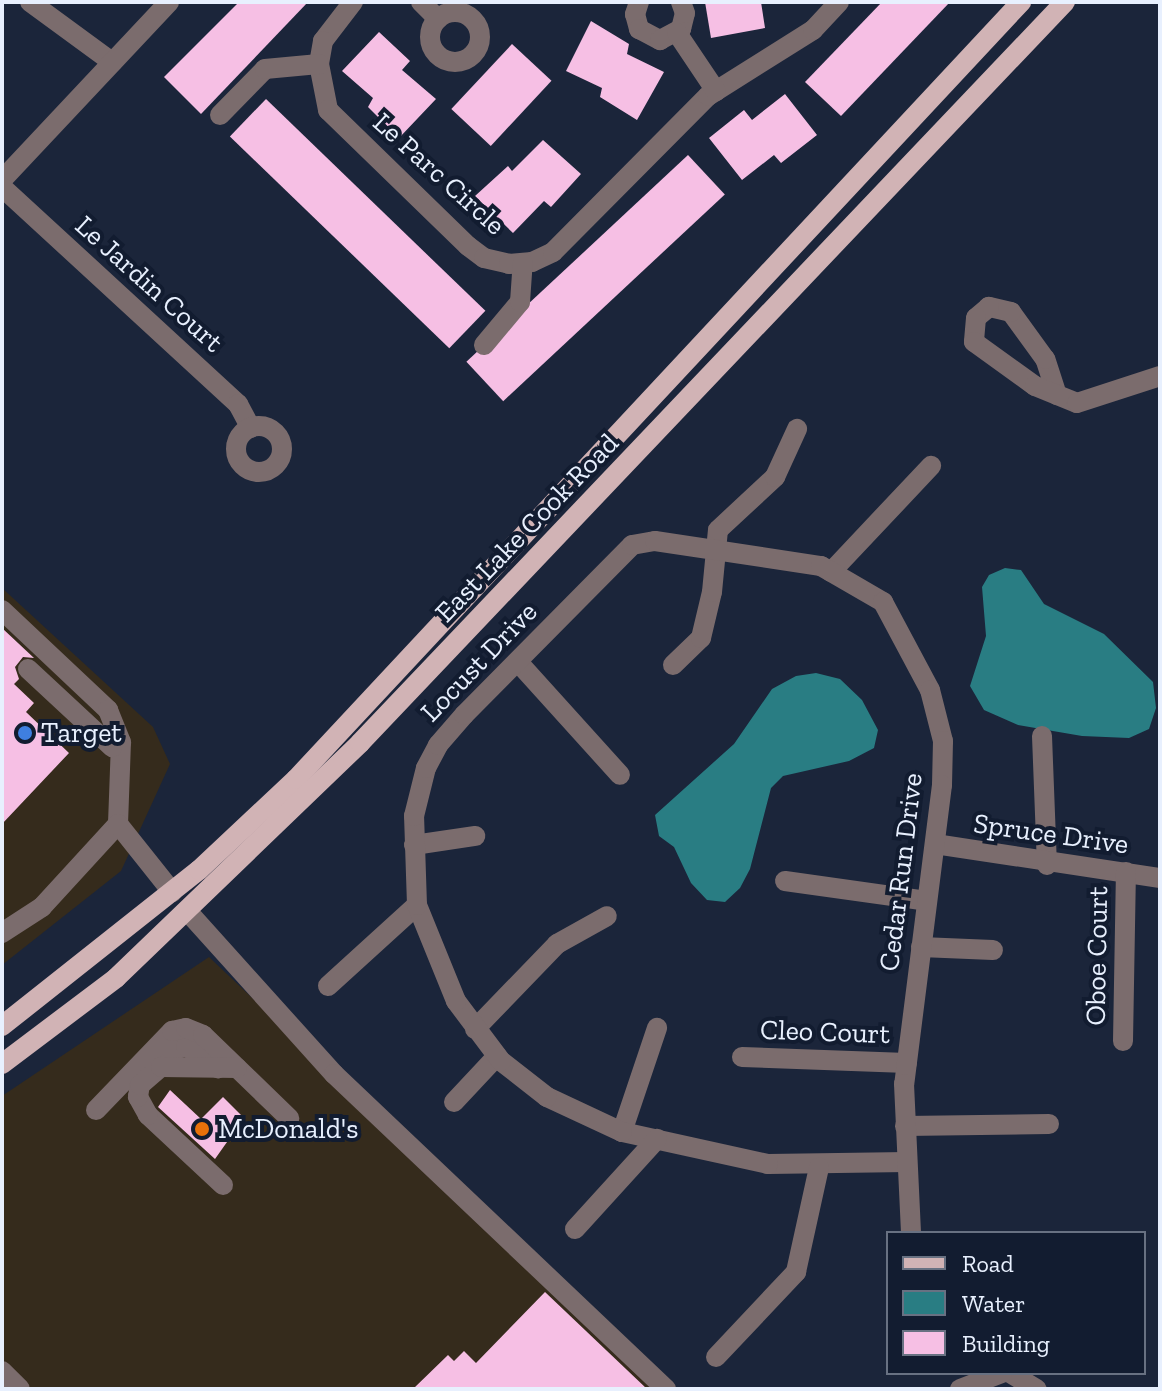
<!DOCTYPE html>
<html>
<head>
<meta charset="utf-8">
<style>
	body { margin:0 }
	#map { position:relative; width:1162px; height:1391px; overflow:hidden; background:#1b253a; font-family:"Zilla Slab",serif }
	div>[style] { position:absolute }
	[style*='--x'] { left:calc(var(--x)*1px); top:calc(var(--y)*1px); width:calc(var(--w)*1px); rotate:calc(var(--a)*1deg) }
	.commercial>* { inset:0; background:#352b1c }
	.water>* { inset:0; background:#297d83 }
	.building>* { inset:0; background:#f6bfe4; transform-origin:0 0 }
	.minor>* { height:20px; margin:-10px; padding:0 10px; transform-origin:10px; border-radius:10px; background:#7b6c6d }
	.minor>.ring { margin:-10px; padding:0; box-sizing:content-box; background:none; border:20px solid #7b6c6d; border-radius:50% }
	.major>* { height:20px; margin:-10px; padding:0 10px; transform-origin:10px; border-radius:10px; background:#d1b3b5 }
	.dots>* { width:22px; height:22px; translate:-50% -50%; box-sizing:border-box; border:4px solid #121c30; border-radius:50% }
	span { translate:-50% -50%; white-space:nowrap; text-align:center; line-height:1.15; -webkit-text-stroke:8px #121c30; paint-order:stroke }
	.street-label { font-size:28px; color:#e8f0fe }
	.poi-label { font-size:28px; color:#e8f0fe }
	.left { translate:0 -50%; text-align:left }
	.frame { position:absolute; inset:0; border:4px solid #e8f0fe; pointer-events:none }
	.legend { position:absolute; left:886px; top:1231px; width:260px; height:144px; box-sizing:border-box; background:#121c30; border:2px solid #687182; margin:0; padding:10px 14px; list-style:none; font-size:24px; color:#e8f0fe }
	.legend li { display:flex; align-items:center; gap:16px; height:40px }
	.legend b { width:40px; border:2px solid #687182 }
</style>
</head>
<body>
<div id="map">
	<div class="commercial">
		<div style="clip-path:polygon(2px 588px,153px 727px,170px 764px,121px 871px,2px 965px)"></div>
		<div style="clip-path:polygon(209px 957px,664px 1389px,2px 1389px,2px 1096px)"></div>
	</div>
	<div class="water">
		<div style="clip-path:polygon(1005px 568px,1021px 570px,1044px 604px,1104px 634px,1153px 682px,1156px 708px,1149px 729px,1129px 738px,1082px 736px,1018px 725px,984px 710px,970px 686px,986px 636px,982px 587px,989px 575px)"></div>
		<div style="clip-path:polygon(816px 673px,840px 679px,862px 700px,878px 730px,874px 748px,849px 761px,783px 776px,771px 788px,750px 869px,740px 888px,725px 902px,707px 900px,691px 883px,674px 847px,659px 836px,655px 815px,734px 744px,772px 689px,796px 676px)"></div>
	</div>
	<div class="building">
		<div style="clip-path:polygon(239px 2px,308px 2px,201px 114px,164px 77px)"></div>
		<div style="clip-path:polygon(705px 2px,761px 2px,765px 28px,711px 38px)"></div>
		<div style="clip-path:polygon(882px 2px,950px 2px,841px 116px,805px 82px)"></div>
		<div style="clip-path:polygon(591px 21px,629px 44px,627px 54px,664px 72px,637px 120px,600px 97px,602px 88px,566px 71px)"></div>
		<div style="clip-path:polygon(379px 32px,410px 61px,402px 70px,436px 99px,399px 138px,368px 107px,373px 98px,342px 71px)"></div>
		<div style="left:512px;top:44px;width:54px;height:89px;rotate:43deg"></div>
		<div style="clip-path:polygon(785px 94px,817px 135px,781px 163px,774px 155px,742px 180px,709px 138px,744px 110px,752px 120px)"></div>
		<div style="left:266px;top:99px;width:305px;height:52px;rotate:44deg"></div>
		<div style="clip-path:polygon(543px 140px,581px 174px,551px 207px,544px 201px,513px 233px,475px 196px,508px 166px,512px 171px)"></div>
		<div style="left:688px;top:155px;width:54px;height:303px;rotate:47deg"></div>
		<div style="clip-path:polygon(2px 628px,34px 658px,23px 657px,15px 667px,19px 679px,14px 684px,34px 703px,26px 712px,69px 753px,2px 824px)"></div>
		<div style="clip-path:polygon(170px 1090px,201px 1119px,223px 1097px,244px 1118px,215px 1159px,158px 1107px)"></div>
		<div style="clip-path:polygon(545px 1292px,647px 1389px,413px 1389px,448px 1355px,454px 1361px,464px 1351px,476px 1363px)"></div>
	</div>
	<div class="minor">
		<div style="--x:30;--y:2;--w:102;--a:36.2"></div>
		<div style="--x:353;--y:2;--w:49;--a:127.6"></div>
		<div style="--x:323;--y:41;--w:23;--a:100"></div>
		<div style="--x:319;--y:64;--w:47;--a:78.9"></div>
		<div style="--x:328;--y:110;--w:195;--a:44.2"></div>
		<div style="--x:468;--y:246;--w:20;--a:37"></div>
		<div style="--x:484;--y:258;--w:26;--a:13"></div>
		<div style="--x:509;--y:264;--w:23;--a:-5"></div>
		<div style="--x:532;--y:262;--w:23;--a:-25"></div>
		<div style="--x:553;--y:252;--w:220;--a:-45.2"></div>
		<div style="--x:708;--y:96;--w:124;--a:-32.2"></div>
		<div style="--x:813;--y:30;--w:38;--a:-47"></div>
		<div style="--x:421;--y:2;--w:24;--a:45"></div>
		<div style="--x:639;--y:2;--w:13;--a:108"></div>
		<div style="--x:635;--y:14;--w:16;--a:75"></div>
		<div style="--x:639;--y:29;--w:24;--a:28"></div>
		<div style="--x:660;--y:40;--w:24;--a:-28"></div>
		<div style="--x:681;--y:29;--w:16;--a:-76"></div>
		<div style="--x:685;--y:13;--w:12;--a:-110"></div>
		<div class="ring" style="left:430px;top:12px;width:30px;height:30px"></div>
		<div style="--x:677;--y:33;--w:70;--a:56.1"></div>
		<div style="--x:220;--y:115;--w:64;--a:-45.6"></div>
		<div style="--x:265;--y:69;--w:54;--a:-5.3"></div>
		<div style="--x:2;--y:180;--w:244;--a:-46.8"></div>
		<div style="--x:2;--y:187;--w:321;--a:42.6"></div>
		<div style="--x:238;--y:404;--w:27;--a:62"></div>
		<div style="--x:484;--y:345;--w:56;--a:-50.1"></div>
		<div style="--x:520;--y:302;--w:39;--a:-86"></div>
		<div style="--x:1057;--y:395;--w:38;--a:-108"></div>
		<div style="--x:1045;--y:359;--w:58;--a:-125.9"></div>
		<div style="--x:1011;--y:312;--w:23;--a:-167"></div>
		<div style="--x:989;--y:307;--w:17;--a:140"></div>
		<div style="--x:976;--y:318;--w:24;--a:95"></div>
		<div style="--x:974;--y:342;--w:75;--a:35.8"></div>
		<div style="--x:1035;--y:386;--w:45;--a:22"></div>
		<div style="--x:1077;--y:403;--w:87;--a:-18"></div>
		<div class="ring" style="left:236px;top:426px;width:26px;height:26px"></div>
		<div style="--x:831;--y:572;--w:146;--a:-46.7"></div>
		<div style="--x:2;--y:610;--w:146;--a:43.3"></div>
		<div style="--x:108;--y:710;--w:35;--a:68"></div>
		<div style="--x:121;--y:742;--w:82;--a:92.1"></div>
		<div style="--x:118;--y:824;--w:113;--a:132.5"></div>
		<div style="--x:42;--y:907;--w:48;--a:147"></div>
		<div style="--x:518;--y:662;--w:152;--a:47.9"></div>
		<div style="--x:673;--y:665;--w:39;--a:-44"></div>
		<div style="--x:701;--y:638;--w:47;--a:-76.6"></div>
		<div style="--x:712;--y:592;--w:62;--a:-84.5"></div>
		<div style="--x:718;--y:530;--w:78;--a:-42.9"></div>
		<div style="--x:775;--y:477;--w:53;--a:-65.4"></div>
		<div style="--x:28;--y:669;--w:115;--a:42.9"></div>
		<div style="--x:1042;--y:736;--w:129;--a:87.8"></div>
		<div style="--x:118;--y:824;--w:87;--a:51.5"></div>
		<div style="--x:935;--y:844;--w:228;--a:8.6"></div>
		<div style="--x:414;--y:845;--w:62;--a:-8.4"></div>
		<div style="--x:785;--y:881;--w:143;--a:8"></div>
		<div style="--x:189;--y:913;--w:217;--a:48"></div>
		<div style="--x:334;--y:1074;--w:458;--a:43.5"></div>
		<div style="--x:921;--y:947;--w:72;--a:2.4"></div>
		<div style="--x:328;--y:986;--w:120;--a:-42.3"></div>
		<div style="--x:475;--y:1029;--w:118;--a:-46"></div>
		<div style="--x:557;--y:944;--w:57;--a:-29.2"></div>
		<div style="--x:1123;--y:1041;--w:169;--a:-89"></div>
		<div style="--x:742;--y:1057;--w:165;--a:2.1"></div>
		<div style="--x:154;--y:1069;--w:25;--a:-45"></div>
		<div style="--x:172;--y:1051;--w:15;--a:-20"></div>
		<div style="--x:186;--y:1046;--w:39;--a:35"></div>
		<div style="--x:454;--y:1102;--w:63;--a:-46.9"></div>
		<div style="--x:96;--y:1110;--w:110;--a:-46.1"></div>
		<div style="--x:172;--y:1031;--w:14;--a:-12"></div>
		<div style="--x:186;--y:1028;--w:18;--a:22"></div>
		<div style="--x:203;--y:1035;--w:120;--a:44"></div>
		<div style="--x:905;--y:1126;--w:144;--a:-0.8"></div>
		<div style="--x:622;--y:1132;--w:110;--a:-71.4"></div>
		<div style="--x:907;--y:1162;--w:139;--a:179.2"></div>
		<div style="--x:768;--y:1164;--w:149;--a:-167.6"></div>
		<div style="--x:622;--y:1132;--w:83;--a:-155"></div>
		<div style="--x:547;--y:1097;--w:58;--a:-142"></div>
		<div style="--x:501;--y:1061;--w:75;--a:-126.9"></div>
		<div style="--x:456;--y:1001;--w:104;--a:-112.1"></div>
		<div style="--x:417;--y:905;--w:89;--a:-91.9"></div>
		<div style="--x:414;--y:816;--w:49;--a:-76"></div>
		<div style="--x:426;--y:768;--w:26;--a:-62"></div>
		<div style="--x:438;--y:745;--w:40;--a:-49"></div>
		<div style="--x:464;--y:715;--w:239;--a:-45.3"></div>
		<div style="--x:632;--y:545;--w:23;--a:-10"></div>
		<div style="--x:655;--y:541;--w:168;--a:8.6"></div>
		<div style="--x:821;--y:566;--w:72;--a:30.1"></div>
		<div style="--x:883;--y:602;--w:100;--a:61.9"></div>
		<div style="--x:930;--y:690;--w:53;--a:75.7"></div>
		<div style="--x:943;--y:741;--w:44;--a:91.3"></div>
		<div style="--x:942;--y:785;--w:301;--a:97.2"></div>
		<div style="--x:904;--y:1084;--w:149;--a:87.3"></div>
		<div style="--x:223;--y:1185;--w:103;--a:-137"></div>
		<div style="--x:148;--y:1115;--w:21;--a:-119"></div>
		<div style="--x:138;--y:1097;--w:12;--a:-81"></div>
		<div style="--x:140;--y:1085;--w:28;--a:-41"></div>
		<div style="--x:161;--y:1067;--w:76;--a:0.8"></div>
		<div style="--x:575;--y:1229;--w:122;--a:-47.7"></div>
		<div style="--x:716;--y:1357;--w:117;--a:-46.7"></div>
		<div style="--x:796;--y:1272;--w:107;--a:-77.6"></div>
		<div style="--x:2;--y:1371;--w:25;--a:45"></div>
		<div style="--x:1010;--y:1373;--w:31;--a:31"></div>
		<div style="--x:960;--y:1389;--w:45;--a:-20.9"></div>
	</div>
	<div class="major">
		<div style="--x:2;--y:1026;--w:251;--a:-38.4"></div>
		<div style="--x:199;--y:870;--w:133;--a:-43.2"></div>
		<div style="--x:296;--y:779;--w:1063;--a:-46.98"></div>
		<div style="--x:2;--y:1064;--w:143;--a:-37"></div>
		<div style="--x:116;--y:978;--w:339;--a:-43.9"></div>
		<div style="--x:360;--y:743;--w:1023;--a:-46.43"></div>
	</div>
	<div class="dots">
		<div style="left:25px;top:733px;background:#3f7fe0"></div>
		<div style="left:202px;top:1129px;background:#e8710a"></div>
	</div>
	<div class="street-label">
		<span style="left:439px;top:174px;rotate:42deg">Le Parc Circle</span>
		<span style="left:149px;top:284px;rotate:42deg">Le Jardin Court</span>
		<span style="left:527px;top:528px;rotate:-46deg">East Lake Cook Road</span>
		<span style="left:479px;top:662px;rotate:-46deg">Locust Drive</span>
		<span style="left:1051px;top:834px;rotate:8deg">Spruce Drive</span>
		<span style="left:901px;top:872px;rotate:-83deg">Cedar Run Drive</span>
		<span style="left:1097px;top:956px;rotate:-89deg">Oboe Court</span>
		<span style="left:825px;top:1032px;rotate:2deg">Cleo Court</span>
	</div>
	<div class="poi-label">
		<span class="left" style="left:41px;top:733px">Target</span>
		<span class="left" style="left:218px;top:1129px">McDonald's</span>
	</div>
	<div class="frame"></div>
	<ul class="legend">
	<li><b style="height:10px;background:#d1b3b5"></b>Road</li>
	<li><b style="height:22px;background:#297d83"></b>Water</li>
	<li><b style="height:22px;background:#f6bfe4"></b>Building</li>
	</ul>
</div>
</body>
</html>
